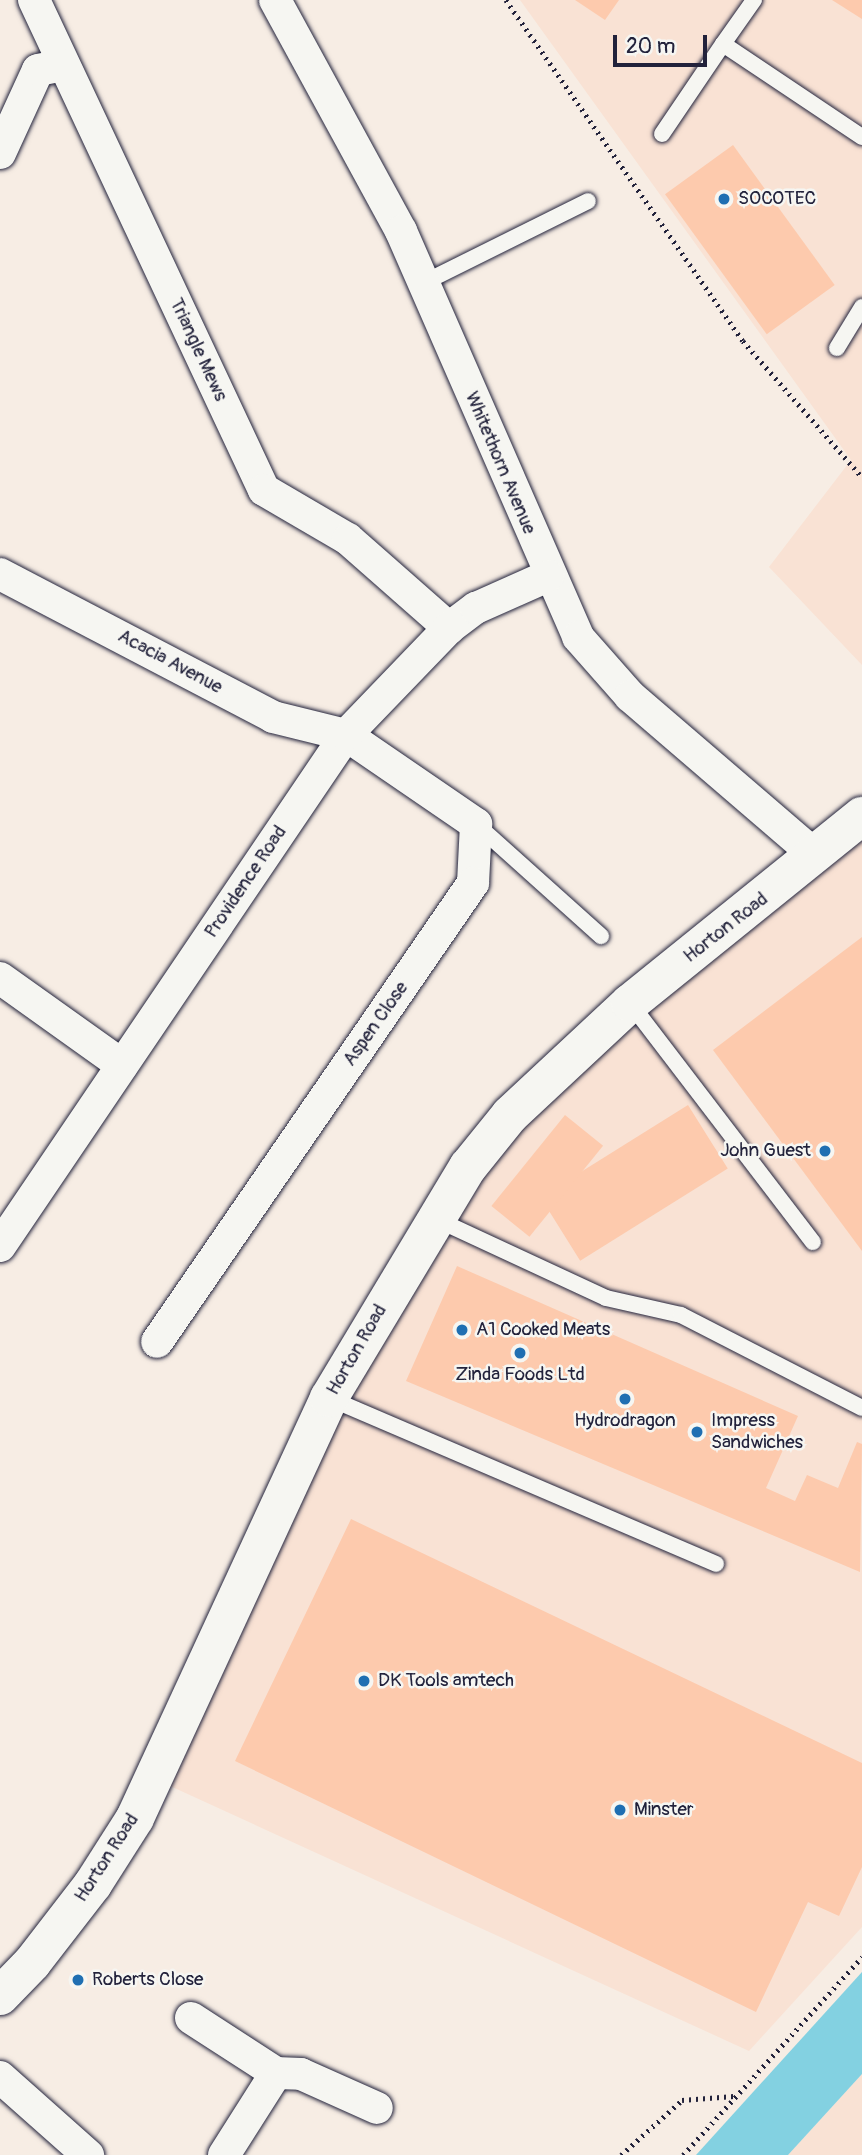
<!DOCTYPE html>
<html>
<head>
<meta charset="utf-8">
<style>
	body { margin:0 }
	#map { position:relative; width:862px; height:2155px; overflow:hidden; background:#f7ede4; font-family:Pangolin,sans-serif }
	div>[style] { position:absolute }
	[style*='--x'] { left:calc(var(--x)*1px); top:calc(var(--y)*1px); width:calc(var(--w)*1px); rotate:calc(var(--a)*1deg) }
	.built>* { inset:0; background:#f9e2d4 }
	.water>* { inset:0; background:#83d1e1 }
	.building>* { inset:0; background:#fdcaad; transform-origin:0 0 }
	.path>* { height:4.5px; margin-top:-2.25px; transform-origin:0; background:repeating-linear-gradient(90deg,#22223b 0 2px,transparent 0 7px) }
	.roads { filter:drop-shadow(0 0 2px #22223b) drop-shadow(0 0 2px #22223b) }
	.lane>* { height:16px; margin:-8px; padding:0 8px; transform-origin:8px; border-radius:8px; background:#f6f6f2 }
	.street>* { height:32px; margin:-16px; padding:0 16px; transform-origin:16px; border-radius:16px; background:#f6f6f2 }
	.secondary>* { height:38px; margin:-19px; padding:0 19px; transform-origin:19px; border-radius:19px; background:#f6f6f2 }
	.dots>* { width:19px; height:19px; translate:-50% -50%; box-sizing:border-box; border:4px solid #f6f6f2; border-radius:50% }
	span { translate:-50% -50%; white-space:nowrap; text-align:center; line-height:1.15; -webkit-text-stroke:5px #f6f6f2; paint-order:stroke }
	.poi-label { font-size:19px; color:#22223b }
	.left { translate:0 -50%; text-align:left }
	.right { translate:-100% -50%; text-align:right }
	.street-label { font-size:19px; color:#22223b }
	.scale { position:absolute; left:613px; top:35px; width:94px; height:32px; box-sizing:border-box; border:4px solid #22223b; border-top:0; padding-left:9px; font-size:21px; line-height:24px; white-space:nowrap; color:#22223b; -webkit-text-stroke:5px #f6f6f2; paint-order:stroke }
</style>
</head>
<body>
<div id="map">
	<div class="built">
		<div style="clip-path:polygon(520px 0,862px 0,862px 665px,769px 567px,851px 460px)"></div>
		<div style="clip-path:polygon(862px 829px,862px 1927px,749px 2051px,157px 1780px,342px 1389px,516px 1123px)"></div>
		<div style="clip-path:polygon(862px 2074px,862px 2155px,788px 2155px,807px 2134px)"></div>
	</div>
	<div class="water">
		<div style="clip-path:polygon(862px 1972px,862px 2074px,788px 2155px,696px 2155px)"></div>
	</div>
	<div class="building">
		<div style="clip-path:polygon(575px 0,619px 0,605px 20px)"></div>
		<div style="clip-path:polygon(832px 0,862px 0,862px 19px)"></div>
		<div style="left:733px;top:145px;width:173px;height:84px;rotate:54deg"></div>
		<div style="clip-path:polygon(862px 937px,862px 1251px,713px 1050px)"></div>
		<div style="left:688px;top:1105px;width:75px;height:174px;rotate:58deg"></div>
		<div style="left:565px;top:1115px;width:49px;height:117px;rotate:39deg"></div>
		<div style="clip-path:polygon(457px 1266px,798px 1416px,766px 1488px,795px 1501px,807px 1475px,838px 1488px,857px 1442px,862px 1444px,860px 1572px,406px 1381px)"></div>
		<div style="clip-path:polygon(351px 1519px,862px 1763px,862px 1867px,839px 1916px,808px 1902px,756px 2012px,235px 1761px)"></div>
	</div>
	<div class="path">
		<div style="--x:506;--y:0;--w:415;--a:55.2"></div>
		<div style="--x:743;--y:341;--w:181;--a:48.8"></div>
		<div style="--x:621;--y:2155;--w:82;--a:-42"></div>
		<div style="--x:682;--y:2100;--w:52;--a:-4.4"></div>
		<div style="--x:683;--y:2155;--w:267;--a:-47.9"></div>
	</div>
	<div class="roads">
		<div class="lane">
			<div style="--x:754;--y:0;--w:54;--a:125.2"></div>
			<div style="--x:723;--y:44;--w:167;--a:33.8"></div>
			<div style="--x:662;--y:134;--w:109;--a:-55.9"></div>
			<div style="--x:423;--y:283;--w:184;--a:-26.4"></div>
			<div style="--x:837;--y:348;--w:48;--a:-58.6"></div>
			<div style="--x:476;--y:824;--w:168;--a:41.9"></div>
			<div style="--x:630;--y:1003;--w:301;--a:52.6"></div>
			<div style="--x:436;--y:1219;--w:187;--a:24.9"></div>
			<div style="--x:606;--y:1298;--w:77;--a:12.8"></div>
			<div style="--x:681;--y:1315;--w:203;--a:27.2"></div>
			<div style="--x:329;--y:1398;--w:421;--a:23.2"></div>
		</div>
		<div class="street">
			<div style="--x:34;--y:0;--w:541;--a:64.86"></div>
			<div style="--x:264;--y:490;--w:97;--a:30.3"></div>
			<div style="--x:348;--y:539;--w:135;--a:41.4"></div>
			<div style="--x:275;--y:0;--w:263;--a:61.4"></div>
			<div style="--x:401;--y:231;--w:443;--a:66.4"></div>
			<div style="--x:578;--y:637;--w:79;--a:48.6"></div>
			<div style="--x:630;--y:696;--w:245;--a:40.7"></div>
			<div style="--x:0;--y:153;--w:91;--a:-65.4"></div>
			<div style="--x:38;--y:70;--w:26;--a:-11"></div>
			<div style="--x:0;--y:574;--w:308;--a:27.6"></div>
			<div style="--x:273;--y:717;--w:75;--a:13.9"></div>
			<div style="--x:346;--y:735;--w:158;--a:34.4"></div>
			<div style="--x:476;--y:824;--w:59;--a:92.9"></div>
			<div style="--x:473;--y:883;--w:557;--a:124.55"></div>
			<div style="--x:0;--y:978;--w:150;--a:35.5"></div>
			<div style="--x:0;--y:1246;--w:617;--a:-55.9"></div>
			<div style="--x:346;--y:735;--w:149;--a:-46.1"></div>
			<div style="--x:449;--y:628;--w:34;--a:-37"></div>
			<div style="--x:476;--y:608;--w:79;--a:-24"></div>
			<div style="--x:191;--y:2018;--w:101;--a:32.9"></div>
			<div style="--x:276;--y:2073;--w:25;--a:2"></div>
			<div style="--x:301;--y:2074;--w:83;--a:24.1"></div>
			<div style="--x:0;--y:2077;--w:118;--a:41.6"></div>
			<div style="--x:224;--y:2155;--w:97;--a:-57.6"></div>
		</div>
		<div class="secondary">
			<div style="--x:0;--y:1996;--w:46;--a:-45.9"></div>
			<div style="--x:32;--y:1963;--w:100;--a:-52.3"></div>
			<div style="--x:93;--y:1884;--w:78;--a:-57.5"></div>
			<div style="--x:135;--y:1818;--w:463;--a:-65.2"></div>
			<div style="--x:329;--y:1398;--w:270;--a:-59"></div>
			<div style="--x:468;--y:1167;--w:67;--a:-51.1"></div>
			<div style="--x:510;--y:1115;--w:164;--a:-43"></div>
			<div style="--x:630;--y:1003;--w:298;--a:-38.9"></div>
		</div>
	</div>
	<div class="dots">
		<div style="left:724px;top:199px;background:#1f6fb2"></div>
		<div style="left:825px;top:1151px;background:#1f6fb2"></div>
		<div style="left:462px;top:1330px;background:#1f6fb2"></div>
		<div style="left:520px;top:1353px;background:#1f6fb2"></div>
		<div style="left:625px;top:1399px;background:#1f6fb2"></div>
		<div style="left:697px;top:1432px;background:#1f6fb2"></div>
		<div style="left:364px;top:1681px;background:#1f6fb2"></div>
		<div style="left:620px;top:1810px;background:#1f6fb2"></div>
		<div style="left:78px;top:1980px;background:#1f6fb2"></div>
	</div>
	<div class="poi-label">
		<span class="left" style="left:738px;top:199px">SOCOTEC</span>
		<span class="right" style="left:811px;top:1151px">John Guest</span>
		<span class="left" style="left:476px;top:1330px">A1 Cooked Meats</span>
		<span style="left:520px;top:1375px">Zinda Foods Ltd</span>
		<span style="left:625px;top:1421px">Hydrodragon</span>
		<span class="left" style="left:711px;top:1432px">Impress<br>Sandwiches</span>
		<span class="left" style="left:378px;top:1681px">DK Tools amtech</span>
		<span class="left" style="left:634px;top:1810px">Minster</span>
		<span class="left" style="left:92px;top:1980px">Roberts Close</span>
	</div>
	<div class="street-label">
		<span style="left:198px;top:350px;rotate:65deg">Triangle Mews</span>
		<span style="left:500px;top:463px;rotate:67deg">Whitethorn Avenue</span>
		<span style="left:170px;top:662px;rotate:28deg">Acacia Avenue</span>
		<span style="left:246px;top:882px;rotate:-56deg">Providence Road</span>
		<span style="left:726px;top:928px;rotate:-38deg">Horton Road</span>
		<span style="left:376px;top:1024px;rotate:-55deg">Aspen Close</span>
		<span style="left:357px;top:1350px;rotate:-60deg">Horton Road</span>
		<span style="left:107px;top:1858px;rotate:-57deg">Horton Road</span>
	</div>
	<div class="scale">20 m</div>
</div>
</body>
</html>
